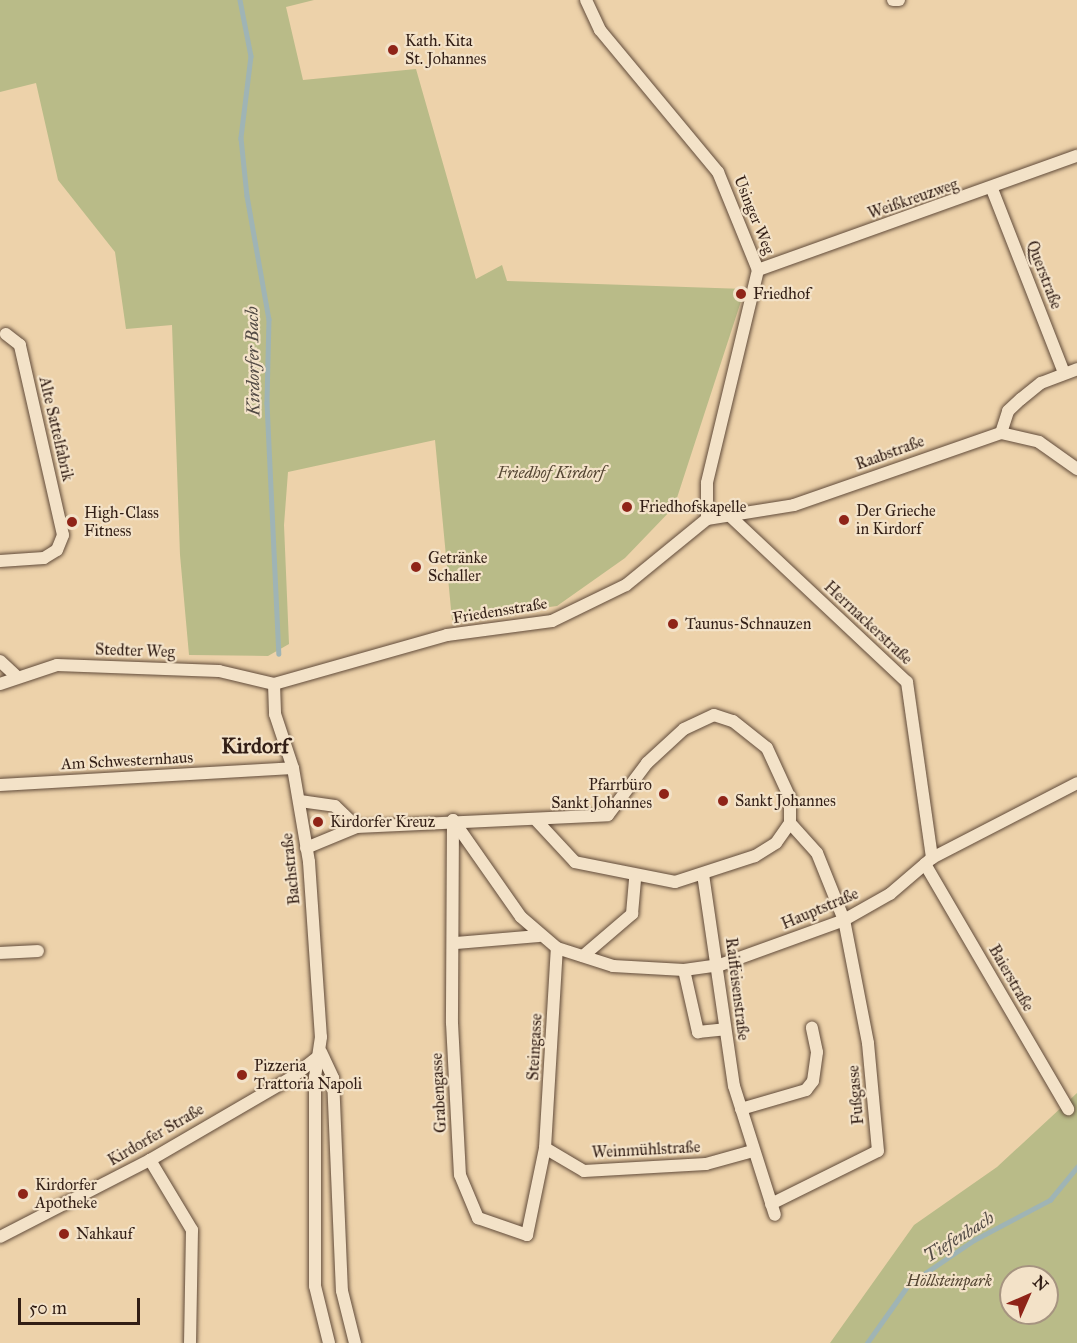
<!DOCTYPE html>
<html>
<head>
<meta charset="utf-8">
<style>
	body { margin:0 }
	#map { position:relative; width:1077px; height:1343px; overflow:hidden; background:#edd2aa; font-family:"IM FELL Great Primer",serif }
	div>[style] { position:absolute }
	[style*='--x'] { left:calc(var(--x)*1px); top:calc(var(--y)*1px); width:calc(var(--w)*1px); rotate:calc(var(--a)*1deg) }
	.green>* { inset:0; background:#b9bb88 }
	.stream>* { height:4.5px; margin:-2.25px; padding:0 2.25px; transform-origin:2.25px; border-radius:2.25px; background:#9fb4b5 }
	.roads { filter:drop-shadow(0 0 2px #614b3a) drop-shadow(0 0 2px #614b3a) }
	.street>* { height:12px; margin:-6px; padding:0 6px; transform-origin:6px; border-radius:6px; background:#f3e2c8 }
	.dots>* { width:16px; height:16px; translate:-50% -50%; box-sizing:border-box; border:3px solid #f3e2c8; border-radius:50% }
	span { translate:-50% -50%; white-space:nowrap; text-align:center; line-height:1.15; -webkit-text-stroke:4.5px #f3e2c8; paint-order:stroke }
	.poi-label { font-size:16px; color:#321e15 }
	.left { translate:0 -50%; text-align:left }
	.right { translate:-100% -50%; text-align:right }
	.street-label { font-size:16px; color:#321e15 }
	.park-label { font-size:16px; color:#544532; font-style:italic }
	.water-label { font-size:18px; color:#534b45; font-style:italic }
	.district-label { font-size:22px; color:#321e15; font-weight:700 }
	.north { position:absolute; left:999px; top:1265px; width:60px; height:60px; box-sizing:border-box; background:#f3e2c8; border:2px solid #a69480; border-radius:50%; rotate:45deg; font-size:16px; font-weight:700; line-height:24px; text-align:center; color:#321e15 }
	.north::after { content:''; display:block; margin:auto; width:21px; height:27px; background:#8f2418; clip-path:polygon(50% 0,100% 100%,50% 72%,0 100%) }
	.scale { position:absolute; left:18px; top:1298px; width:122px; height:27px; box-sizing:border-box; border:3px solid #321e15; border-top:0; padding-left:8px; font-size:18px; line-height:21px; white-space:nowrap; color:#321e15; -webkit-text-stroke:4px #f3e2c8; paint-order:stroke }
</style>
</head>
<body>
<div id="map">
	<div class="green">
		<div style="clip-path:polygon(0 0,314px 0,286px 7px,303px 80px,416px 69px,476px 279px,502px 265px,507px 281px,745px 289px,674px 507px,625px 558px,557px 606px,452px 620px,435px 440px,288px 472px,284px 525px,289px 644px,268px 656px,189px 655px,180px 555px,172px 325px,126px 329px,115px 252px,58px 180px,36px 83px,0 92px)"></div>
		<div style="clip-path:polygon(evenodd,1077px 1093px,1077px 1343px,830px 1343px,914px 1225px,997px 1167px,1077px 1093px,1011px 1277px,1047px 1277px,1047px 1313px,1011px 1313px,1011px 1277px)"></div>
	</div>
	<div class="stream">
		<div style="--x:240;--y:0;--w:57;--a:78.9"></div>
		<div style="--x:251;--y:56;--w:83;--a:97"></div>
		<div style="--x:241;--y:138;--w:58;--a:84.1"></div>
		<div style="--x:247;--y:196;--w:125;--a:79.9"></div>
		<div style="--x:269;--y:319;--w:84;--a:91.4"></div>
		<div style="--x:267;--y:403;--w:251;--a:87.3"></div>
		<div style="--x:867;--y:1343;--w:72;--a:-54.6"></div>
		<div style="--x:909;--y:1284;--w:78;--a:-34.1"></div>
		<div style="--x:974;--y:1240;--w:86;--a:-27.8"></div>
		<div style="--x:1050;--y:1200;--w:43;--a:-50.7"></div>
	</div>
	<div class="roads">
		<div class="street">
			<div style="--x:586;--y:0;--w:33;--a:65"></div>
			<div style="--x:600;--y:30;--w:185;--a:50.3"></div>
			<div style="--x:718;--y:172;--w:106;--a:67.8"></div>
			<div style="--x:758;--y:270;--w:219;--a:103.5"></div>
			<div style="--x:707;--y:483;--w:36;--a:90"></div>
			<div style="--x:893;--y:0;--w:6;--a:0"></div>
			<div style="--x:992;--y:189;--w:198;--a:68.6"></div>
			<div style="--x:758;--y:270;--w:339;--a:-19.7"></div>
			<div style="--x:1001;--y:433;--w:23;--a:-72"></div>
			<div style="--x:1008;--y:411;--w:18;--a:-43"></div>
			<div style="--x:1021;--y:399;--w:26;--a:-39"></div>
			<div style="--x:1041;--y:383;--w:39;--a:-21"></div>
			<div style="--x:730;--y:516;--w:243;--a:43.2"></div>
			<div style="--x:907;--y:682;--w:178;--a:81.9"></div>
			<div style="--x:707;--y:519;--w:88;--a:-9.1"></div>
			<div style="--x:794;--y:505;--w:219;--a:-19.2"></div>
			<div style="--x:1001;--y:433;--w:39;--a:13"></div>
			<div style="--x:1039;--y:442;--w:47;--a:35.4"></div>
			<div style="--x:0;--y:561;--w:44;--a:-3.9"></div>
			<div style="--x:44;--y:558;--w:15;--a:-32"></div>
			<div style="--x:57;--y:550;--w:16;--a:-68"></div>
			<div style="--x:63;--y:535;--w:195;--a:-102.8"></div>
			<div style="--x:20;--y:345;--w:18;--a:-142"></div>
			<div style="--x:0;--y:661;--w:22;--a:43"></div>
			<div style="--x:0;--y:684;--w:60;--a:-18.4"></div>
			<div style="--x:57;--y:665;--w:162;--a:2.1"></div>
			<div style="--x:219;--y:671;--w:57;--a:13.3"></div>
			<div style="--x:274;--y:684;--w:180;--a:-15.8"></div>
			<div style="--x:447;--y:635;--w:106;--a:-7.6"></div>
			<div style="--x:552;--y:621;--w:82;--a:-25.9"></div>
			<div style="--x:626;--y:585;--w:104;--a:-39.2"></div>
			<div style="--x:274;--y:684;--w:30;--a:88"></div>
			<div style="--x:275;--y:714;--w:57;--a:71.6"></div>
			<div style="--x:293;--y:768;--w:95;--a:80.3"></div>
			<div style="--x:309;--y:862;--w:175;--a:86.1"></div>
			<div style="--x:321;--y:1037;--w:40;--a:98.5"></div>
			<div style="--x:315;--y:1077;--w:209;--a:90"></div>
			<div style="--x:315;--y:1286;--w:59;--a:76.2"></div>
			<div style="--x:0;--y:785;--w:293;--a:-3.3"></div>
			<div style="--x:300;--y:801;--w:35;--a:8"></div>
			<div style="--x:335;--y:806;--w:30;--a:44"></div>
			<div style="--x:453;--y:820;--w:203;--a:90.3"></div>
			<div style="--x:452;--y:1023;--w:152;--a:87"></div>
			<div style="--x:460;--y:1175;--w:47;--a:67.3"></div>
			<div style="--x:478;--y:1218;--w:52;--a:19.1"></div>
			<div style="--x:527;--y:1235;--w:89;--a:-78.3"></div>
			<div style="--x:545;--y:1148;--w:200;--a:-86.6"></div>
			<div style="--x:453;--y:820;--w:118;--a:55"></div>
			<div style="--x:521;--y:917;--w:48;--a:40.7"></div>
			<div style="--x:557;--y:948;--w:59;--a:17.8"></div>
			<div style="--x:613;--y:966;--w:71;--a:3.2"></div>
			<div style="--x:684;--y:970;--w:36;--a:-8"></div>
			<div style="--x:720;--y:965;--w:132;--a:-19.9"></div>
			<div style="--x:844;--y:920;--w:53;--a:-29.5"></div>
			<div style="--x:890;--y:894;--w:55;--a:-40.6"></div>
			<div style="--x:932;--y:858;--w:163;--a:-27.3"></div>
			<div style="--x:306;--y:848;--w:55;--a:-22.4"></div>
			<div style="--x:357;--y:827;--w:251;--a:-2.7"></div>
			<div style="--x:608;--y:815;--w:65;--a:-53.1"></div>
			<div style="--x:647;--y:763;--w:50;--a:-42.6"></div>
			<div style="--x:684;--y:729;--w:33;--a:-25"></div>
			<div style="--x:714;--y:715;--w:20;--a:18"></div>
			<div style="--x:733;--y:721;--w:43;--a:38.5"></div>
			<div style="--x:767;--y:748;--w:55;--a:65.3"></div>
			<div style="--x:790;--y:798;--w:25;--a:90"></div>
			<div style="--x:790;--y:823;--w:24;--a:125"></div>
			<div style="--x:776;--y:843;--w:25;--a:148"></div>
			<div style="--x:755;--y:856;--w:84;--a:162"></div>
			<div style="--x:675;--y:882;--w:102;--a:-168.7"></div>
			<div style="--x:575;--y:862;--w:57;--a:-132.9"></div>
			<div style="--x:925;--y:864;--w:284;--a:59.7"></div>
			<div style="--x:703;--y:874;--w:214;--a:81.7"></div>
			<div style="--x:734;--y:1086;--w:135;--a:72.4"></div>
			<div style="--x:456;--y:943;--w:83;--a:-4.8"></div>
			<div style="--x:0;--y:953;--w:38;--a:-3"></div>
			<div style="--x:583;--y:956;--w:65;--a:-40.6"></div>
			<div style="--x:632;--y:914;--w:38;--a:-85"></div>
			<div style="--x:684;--y:970;--w:64;--a:77.3"></div>
			<div style="--x:698;--y:1032;--w:27;--a:-6"></div>
			<div style="--x:321;--y:1052;--w:29;--a:65"></div>
			<div style="--x:333;--y:1078;--w:213;--a:87.6"></div>
			<div style="--x:342;--y:1291;--w:54;--a:76"></div>
			<div style="--x:741;--y:1109;--w:68;--a:-16.3"></div>
			<div style="--x:806;--y:1090;--w:11;--a:-52"></div>
			<div style="--x:813;--y:1081;--w:29;--a:-82"></div>
			<div style="--x:817;--y:1052;--w:25;--a:-102"></div>
			<div style="--x:545;--y:1148;--w:45;--a:30.5"></div>
			<div style="--x:584;--y:1171;--w:122;--a:-3.3"></div>
			<div style="--x:706;--y:1164;--w:49;--a:-15.5"></div>
			<div style="--x:150;--y:1160;--w:82;--a:59"></div>
			<div style="--x:192;--y:1230;--w:113;--a:91"></div>
			<div style="--x:771;--y:1204;--w:119;--a:-26.4"></div>
			<div style="--x:878;--y:1151;--w:108;--a:-95.3"></div>
			<div style="--x:868;--y:1043;--w:125;--a:-101"></div>
			<div style="--x:844;--y:920;--w:72;--a:-111.9"></div>
			<div style="--x:817;--y:853;--w:40;--a:-132"></div>
			<div style="--x:0;--y:1237;--w:169;--a:-27.2"></div>
			<div style="--x:150;--y:1160;--w:163;--a:-30.2"></div>
			<div style="--x:291;--y:1078;--w:36;--a:-38"></div>
		</div>
	</div>
	<div class="dots">
		<div style="left:393px;top:50px;background:#8f2418"></div>
		<div style="left:741px;top:294px;background:#8f2418"></div>
		<div style="left:627px;top:507px;background:#8f2418"></div>
		<div style="left:844px;top:520px;background:#8f2418"></div>
		<div style="left:72px;top:522px;background:#8f2418"></div>
		<div style="left:416px;top:567px;background:#8f2418"></div>
		<div style="left:673px;top:624px;background:#8f2418"></div>
		<div style="left:664px;top:794px;background:#8f2418"></div>
		<div style="left:723px;top:801px;background:#8f2418"></div>
		<div style="left:318px;top:822px;background:#8f2418"></div>
		<div style="left:242px;top:1075px;background:#8f2418"></div>
		<div style="left:23px;top:1194px;background:#8f2418"></div>
		<div style="left:64px;top:1234px;background:#8f2418"></div>
	</div>
	<div class="poi-label">
		<span class="left" style="left:405px;top:50px">Kath. Kita<br>St. Johannes</span>
		<span class="left" style="left:753px;top:294px">Friedhof</span>
		<span class="left" style="left:639px;top:507px">Friedhofskapelle</span>
		<span class="left" style="left:856px;top:520px">Der Grieche<br>in Kirdorf</span>
		<span class="left" style="left:84px;top:522px">High-Class<br>Fitness</span>
		<span class="left" style="left:428px;top:567px">Getränke<br>Schaller</span>
		<span class="left" style="left:685px;top:624px">Taunus-Schnauzen</span>
		<span class="right" style="left:652px;top:794px">Pfarrbüro<br>Sankt Johannes</span>
		<span class="left" style="left:735px;top:801px">Sankt Johannes</span>
		<span class="left" style="left:330px;top:822px">Kirdorfer Kreuz</span>
		<span class="left" style="left:254px;top:1075px">Pizzeria<br>Trattoria Napoli</span>
		<span class="left" style="left:35px;top:1194px">Kirdorfer<br>Apotheke</span>
		<span class="left" style="left:76px;top:1234px">Nahkauf</span>
	</div>
	<div class="street-label">
		<span style="left:913px;top:199px;rotate:-19deg">Weißkreuzweg</span>
		<span style="left:754px;top:215px;rotate:68deg">Usinger Weg</span>
		<span style="left:1044px;top:275px;rotate:69deg">Querstraße</span>
		<span style="left:56px;top:429px;rotate:77deg">Alte Sattelfabrik</span>
		<span style="left:890px;top:453px;rotate:-20deg">Raabstraße</span>
		<span style="left:500px;top:611px;rotate:-9deg">Friedensstraße</span>
		<span style="left:868px;top:623px;rotate:43deg">Herrnackerstraße</span>
		<span style="left:135px;top:651px;rotate:2deg">Stedter Weg</span>
		<span style="left:127px;top:761px;rotate:-3deg">Am Schwesternhaus</span>
		<span style="left:291px;top:869px;rotate:-96deg">Bachstraße</span>
		<span style="left:820px;top:909px;rotate:-23deg">Hauptstraße</span>
		<span style="left:1011px;top:978px;rotate:60deg">Baierstraße</span>
		<span style="left:737px;top:989px;rotate:83deg">Raiffeisenstraße</span>
		<span style="left:535px;top:1047px;rotate:-87deg">Steingasse</span>
		<span style="left:439px;top:1093px;rotate:-93deg">Grabengasse</span>
		<span style="left:856px;top:1095px;rotate:-95deg">Fußgasse</span>
		<span style="left:156px;top:1135px;rotate:-30deg">Kirdorfer Straße</span>
		<span style="left:646px;top:1150px;rotate:-3deg">Weinmühlstraße</span>
	</div>
	<div class="park-label">
		<span style="left:551px;top:473px">Friedhof Kirdorf</span>
		<span style="left:949px;top:1281px">Höllsteinpark</span>
	</div>
	<div class="water-label">
		<span style="left:253px;top:361px;rotate:-91deg">Kirdorfer Bach</span>
		<span style="left:959px;top:1237px;rotate:-32deg">Tiefenbach</span>
	</div>
	<div class="district-label">
		<span style="left:255px;top:746px">Kirdorf</span>
	</div>
	<div class="north">N</div>
	<div class="scale">50 m</div>
</div>
</body>
</html>
